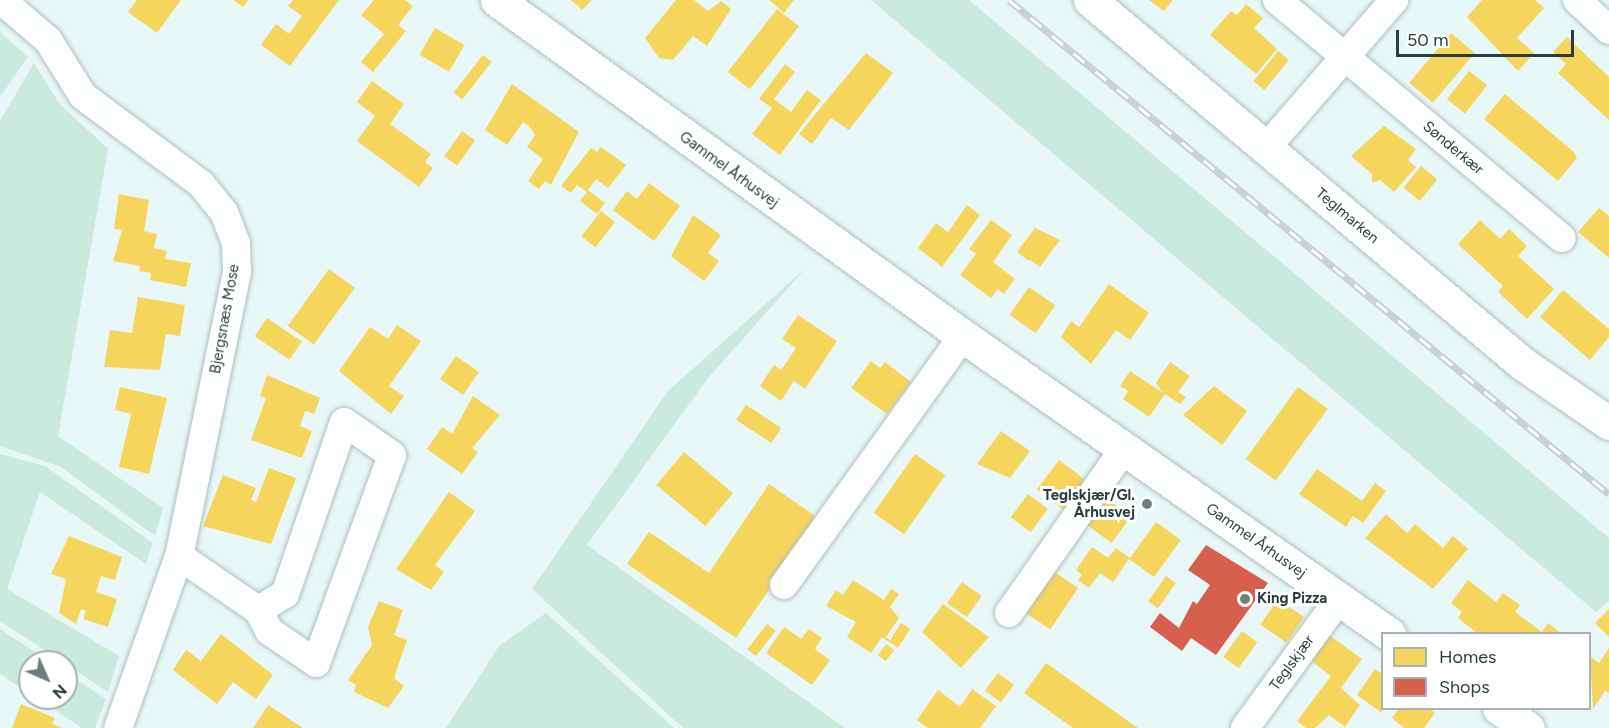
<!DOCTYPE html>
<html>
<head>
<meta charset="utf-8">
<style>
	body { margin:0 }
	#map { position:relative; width:1609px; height:728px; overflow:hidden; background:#e8f8f8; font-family:Figtree,sans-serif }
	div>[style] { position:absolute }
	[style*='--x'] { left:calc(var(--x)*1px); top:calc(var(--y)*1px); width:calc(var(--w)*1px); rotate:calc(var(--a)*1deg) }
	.green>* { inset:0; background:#c9eadc }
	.homes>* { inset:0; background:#f6d55c; transform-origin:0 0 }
	.shops>* { inset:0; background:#d6604d }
	.roads { filter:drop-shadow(0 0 2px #aebebf) drop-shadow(0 0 2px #aebebf) }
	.minor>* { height:28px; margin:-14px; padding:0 14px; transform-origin:14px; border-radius:14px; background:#fcfefe }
	.tertiary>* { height:33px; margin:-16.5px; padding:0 16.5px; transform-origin:16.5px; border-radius:16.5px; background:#fcfefe }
	.rail>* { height:7px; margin-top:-3.5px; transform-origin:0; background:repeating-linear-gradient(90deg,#fff 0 14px,#c9cece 0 28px); box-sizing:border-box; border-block:2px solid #c9cece }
	.dots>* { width:16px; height:16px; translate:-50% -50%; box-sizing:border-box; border:3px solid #fff; border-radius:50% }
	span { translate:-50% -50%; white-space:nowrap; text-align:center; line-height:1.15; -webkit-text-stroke:6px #fff; paint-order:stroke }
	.street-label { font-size:15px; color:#2a3d3e }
	.poi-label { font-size:15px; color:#2a3d3e; font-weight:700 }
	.right { translate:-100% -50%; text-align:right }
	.left { translate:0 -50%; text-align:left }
	.legend { position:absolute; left:1381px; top:632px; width:210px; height:78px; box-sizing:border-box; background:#fff; border:2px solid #aab1b2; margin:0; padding:8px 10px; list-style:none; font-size:18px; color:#2a3d3e }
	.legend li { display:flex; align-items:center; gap:12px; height:30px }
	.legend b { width:30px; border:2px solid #aab1b2 }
	.north { position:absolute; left:18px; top:650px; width:60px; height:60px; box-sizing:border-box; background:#fff; border:2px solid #aab1b2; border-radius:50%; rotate:135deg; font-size:16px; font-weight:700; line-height:24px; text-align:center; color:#2a3d3e }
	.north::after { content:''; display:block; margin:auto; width:21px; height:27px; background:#6c7e7f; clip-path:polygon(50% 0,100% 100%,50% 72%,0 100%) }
	.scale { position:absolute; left:1396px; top:30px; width:178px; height:27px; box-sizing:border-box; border:3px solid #2a3d3e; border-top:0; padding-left:8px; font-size:18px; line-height:21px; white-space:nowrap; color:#2a3d3e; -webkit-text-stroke:4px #fff; paint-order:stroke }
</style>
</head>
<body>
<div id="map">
	<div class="green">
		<div style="clip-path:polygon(871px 0,969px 0,1609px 538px,1609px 601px,1596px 612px)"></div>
		<div style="clip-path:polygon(0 32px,28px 57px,0 97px)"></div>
		<div style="clip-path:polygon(34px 63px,59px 103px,108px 149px,58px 436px,163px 508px,155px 536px,61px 467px,0 446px,0 121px)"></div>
		<div style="clip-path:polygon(806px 268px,708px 378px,587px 545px,845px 728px,683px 728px,532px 589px,668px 391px)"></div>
		<div style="clip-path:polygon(0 454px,45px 466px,153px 543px,146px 564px,40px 492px,7px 589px,119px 656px,108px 692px,0 621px)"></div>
		<div style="clip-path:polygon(546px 613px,674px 728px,446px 728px,499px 646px)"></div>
		<div style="clip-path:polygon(0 629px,50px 662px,30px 662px,30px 694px,0 674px)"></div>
		<div style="clip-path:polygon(66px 673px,106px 699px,95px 728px,82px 728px,37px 698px,66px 698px)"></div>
	</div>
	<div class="homes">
		<div style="clip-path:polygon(137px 0,181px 0,157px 33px,128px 12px)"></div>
		<div style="clip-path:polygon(233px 0,248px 0,243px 7px)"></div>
		<div style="clip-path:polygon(293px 0,339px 0,290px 66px,261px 45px,276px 24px,289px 34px,302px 16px,288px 6px)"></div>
		<div style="clip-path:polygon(374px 0,405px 0,413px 6px,398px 25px,406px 31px,373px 72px,361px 62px,384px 34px,361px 15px)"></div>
		<div style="clip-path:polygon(571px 0,592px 0,582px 10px)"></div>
		<div style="clip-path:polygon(676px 0,694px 0,708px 11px,721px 1px,731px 9px,707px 46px,693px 36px,673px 60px,659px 58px,645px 38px)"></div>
		<div style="clip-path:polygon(769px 0,794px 0,784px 13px)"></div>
		<div style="clip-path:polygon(1149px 0,1173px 0,1164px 11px)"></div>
		<div style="clip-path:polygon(1482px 0,1535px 0,1544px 8px,1517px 38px,1534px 53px,1518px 71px,1467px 17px)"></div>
		<div style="clip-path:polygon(1246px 4px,1263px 18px,1254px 28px,1277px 49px,1256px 74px,1210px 35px,1231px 11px,1237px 15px)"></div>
		<div style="left:777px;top:9px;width:28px;height:80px;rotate:38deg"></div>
		<div style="left:435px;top:28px;width:34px;height:31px;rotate:30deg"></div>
		<div style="left:1451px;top:33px;width:31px;height:65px;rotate:40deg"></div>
		<div style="clip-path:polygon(1567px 37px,1609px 77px,1609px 120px,1558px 73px,1566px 64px,1553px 52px)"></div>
		<div style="left:1278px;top:51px;width:14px;height:39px;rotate:39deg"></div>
		<div style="clip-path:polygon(866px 53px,893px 73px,849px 130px,831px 118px,812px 144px,799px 134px)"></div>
		<div style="left:483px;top:55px;width:11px;height:48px;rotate:38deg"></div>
		<div style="clip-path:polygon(785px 64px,795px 72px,774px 99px,791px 112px,807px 90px,821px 100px,780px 155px,752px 134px,772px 108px,759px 99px)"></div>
		<div style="left:1469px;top:71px;width:23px;height:36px;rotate:38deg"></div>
		<div style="clip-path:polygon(372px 81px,404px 104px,390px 124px,431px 154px,425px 162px,433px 168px,419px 187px,357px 141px,375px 116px,357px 102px)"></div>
		<div style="clip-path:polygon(512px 84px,579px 132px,551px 185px,545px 181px,539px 189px,528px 181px,543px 159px,527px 147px,535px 135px,529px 126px,523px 122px,507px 145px,485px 130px)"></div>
		<div style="clip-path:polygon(1505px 94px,1574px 152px,1577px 158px,1558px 181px,1484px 119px)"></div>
		<div style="clip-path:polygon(1384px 126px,1416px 149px,1408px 160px,1416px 167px,1394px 192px,1380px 180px,1372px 183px,1372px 174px,1351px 156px)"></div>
		<div style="left:462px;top:131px;width:16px;height:31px;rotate:35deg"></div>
		<div style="clip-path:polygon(601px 147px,626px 165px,608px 188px,596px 179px,588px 190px,605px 203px,597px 214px,580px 201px,587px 192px,577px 185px,571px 193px,561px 186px,591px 148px,597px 152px)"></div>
		<div style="left:1421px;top:166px;width:21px;height:28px;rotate:39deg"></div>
		<div style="clip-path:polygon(649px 183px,680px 206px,654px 241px,613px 210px,627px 191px,637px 199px)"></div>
		<div style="clip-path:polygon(119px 194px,149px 200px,144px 231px,157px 234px,154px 248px,167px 251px,165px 259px,191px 263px,186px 287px,150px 280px,151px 273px,139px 271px,140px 266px,113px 261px,122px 230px,114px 229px)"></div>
		<div style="clip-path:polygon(967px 205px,980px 215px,942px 267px,918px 248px,936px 223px,948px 232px)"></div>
		<div style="clip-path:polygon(1599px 208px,1609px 216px,1609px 258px,1578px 232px)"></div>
		<div style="left:601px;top:211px;width:18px;height:32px;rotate:38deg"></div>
		<div style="clip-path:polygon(693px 215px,721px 235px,708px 253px,719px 261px,704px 281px,671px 256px)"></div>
		<div style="clip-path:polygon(991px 220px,1012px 235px,993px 262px,1015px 279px,1004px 294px,998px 289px,991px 298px,960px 275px,976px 254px,969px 249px)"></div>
		<div style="clip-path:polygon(1480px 220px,1500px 239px,1509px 229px,1527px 246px,1518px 256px,1554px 289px,1527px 319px,1498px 292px,1503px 286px,1458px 244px)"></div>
		<div style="clip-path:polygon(1035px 228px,1060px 240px,1040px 267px,1030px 260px,1039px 247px,1029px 261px,1017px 252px)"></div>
		<div style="left:329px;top:269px;width:32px;height:70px;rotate:36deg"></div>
		<div style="clip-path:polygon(1109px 284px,1149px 313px,1130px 340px,1116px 330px,1091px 364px,1061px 337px,1071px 321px,1079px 327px)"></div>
		<div style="left:1029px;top:287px;width:32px;height:34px;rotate:35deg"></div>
		<div style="clip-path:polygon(1563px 290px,1609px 329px,1609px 337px,1590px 360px,1540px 317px)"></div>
		<div style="clip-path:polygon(138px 297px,185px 305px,180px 336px,166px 334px,160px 370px,104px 367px,110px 330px,132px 333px)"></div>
		<div style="clip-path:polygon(798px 315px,837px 341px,805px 389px,794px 381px,781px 401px,760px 386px,774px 365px,781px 370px,796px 348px,782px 339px)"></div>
		<div style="left:267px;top:318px;width:42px;height:22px;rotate:34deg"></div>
		<div style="clip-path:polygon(397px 325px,421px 341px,389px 386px,404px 396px,391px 414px,339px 371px,370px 327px,388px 339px)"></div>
		<div style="left:456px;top:356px;width:28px;height:28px;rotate:35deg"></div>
		<div style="clip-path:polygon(871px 361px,880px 368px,885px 362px,911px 382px,887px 414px,851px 388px)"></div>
		<div style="clip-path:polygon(1170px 362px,1190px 376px,1178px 392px,1186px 397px,1180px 404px,1165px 394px,1149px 417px,1123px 399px,1128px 391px,1120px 386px,1130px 371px,1163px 393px,1156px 383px)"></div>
		<div style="clip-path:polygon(267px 375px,320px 398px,314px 414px,305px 411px,300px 426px,312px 431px,302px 458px,251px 440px,266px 398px,260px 396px)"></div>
		<div style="clip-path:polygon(1214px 386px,1247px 411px,1222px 445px,1183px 415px)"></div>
		<div style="clip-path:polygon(120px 387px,167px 398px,149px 474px,119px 467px,131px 414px,115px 410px)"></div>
		<div style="left:1298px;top:387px;width:37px;height:89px;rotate:36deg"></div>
		<div style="clip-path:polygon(473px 396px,500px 415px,472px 448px,478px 452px,462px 474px,427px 449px,442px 427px,452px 434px)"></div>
		<div style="left:746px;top:405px;width:42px;height:18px;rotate:33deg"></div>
		<div style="clip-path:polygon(1001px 431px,1030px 451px,1010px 478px,977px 464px)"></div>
		<div style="left:684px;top:452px;width:64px;height:43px;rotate:40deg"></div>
		<div style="left:915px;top:454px;width:37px;height:72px;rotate:35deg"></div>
		<div style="left:1059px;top:460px;width:34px;height:37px;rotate:37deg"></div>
		<div style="clip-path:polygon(269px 468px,296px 478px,271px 544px,203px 526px,223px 475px,256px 488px,251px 500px,256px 502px)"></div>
		<div style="clip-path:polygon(1317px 469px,1362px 501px,1375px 483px,1386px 491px,1363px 523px,1353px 516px,1346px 527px,1299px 494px)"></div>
		<div style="clip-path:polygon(769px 484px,818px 518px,736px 638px,627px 564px,649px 532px,709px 573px)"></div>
		<div style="clip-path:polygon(449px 492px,475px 511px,435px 565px,444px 572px,431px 590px,396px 569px)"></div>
		<div style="left:1028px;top:494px;width:25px;height:29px;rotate:37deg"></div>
		<div style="left:1106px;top:498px;width:31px;height:33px;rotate:36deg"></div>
		<div style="clip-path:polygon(1386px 514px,1407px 533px,1415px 524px,1443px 548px,1453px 536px,1468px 549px,1433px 589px,1365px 538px)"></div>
		<div style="clip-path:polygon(1156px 522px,1181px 540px,1154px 577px,1129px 559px,1113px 582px,1100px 573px,1089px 588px,1078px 580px,1082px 575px,1076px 570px,1092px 547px,1108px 558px,1116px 548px,1130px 558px)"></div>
		<div style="clip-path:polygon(69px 536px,122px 557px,115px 580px,101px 576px,96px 592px,117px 599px,108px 627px,83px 619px,86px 611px,81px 609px,76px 624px,59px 613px,66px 579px,51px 574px)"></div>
		<div style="left:1050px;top:569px;width:34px;height:50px;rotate:34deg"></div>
		<div style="left:1166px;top:576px;width:12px;height:31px;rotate:35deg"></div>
		<div style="clip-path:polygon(853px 580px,884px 600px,891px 589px,899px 594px,890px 607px,899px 618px,886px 637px,890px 640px,901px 623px,910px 629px,898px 648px,882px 637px,871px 653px,847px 637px,856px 622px,826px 606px,836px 590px,843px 595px)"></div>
		<div style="clip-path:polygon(1468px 580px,1496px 602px,1503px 593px,1520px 605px,1515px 612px,1542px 632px,1548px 623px,1562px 634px,1478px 634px,1458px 618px,1462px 612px,1451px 603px)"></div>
		<div style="left:962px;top:582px;width:24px;height:26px;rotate:35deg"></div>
		<div style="left:1278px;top:599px;width:32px;height:31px;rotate:35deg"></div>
		<div style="clip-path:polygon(379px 601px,403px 610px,394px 635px,407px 640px,394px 678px,404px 686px,388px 708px,354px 692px,356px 685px,348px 680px,372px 645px,368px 627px)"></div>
		<div style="clip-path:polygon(943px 604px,989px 637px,961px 668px,922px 632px)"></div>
		<div style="clip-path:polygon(1609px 609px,1609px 637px,1595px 623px)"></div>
		<div style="left:767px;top:624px;width:11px;height:32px;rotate:38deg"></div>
		<div style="clip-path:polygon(784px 627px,801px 639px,809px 629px,822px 638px,815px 649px,830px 660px,812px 685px,766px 653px)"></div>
		<div style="left:1242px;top:631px;width:19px;height:32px;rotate:36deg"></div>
		<div style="clip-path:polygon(221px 634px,273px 675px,256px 699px,233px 682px,217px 704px,173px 670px,186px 650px,201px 661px)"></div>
		<div style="clip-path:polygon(1329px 635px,1362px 659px,1341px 688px,1360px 705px,1345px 727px,1329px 715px,1315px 728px,1306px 728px,1297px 721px,1331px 676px,1311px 661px)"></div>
		<div style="left:886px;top:644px;width:10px;height:14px;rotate:37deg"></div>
		<div style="clip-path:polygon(1609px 648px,1609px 693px,1605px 691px,1593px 709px,1590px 656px,1599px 663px)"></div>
		<div style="clip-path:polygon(1046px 663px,1138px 728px,1073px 728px,1024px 693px)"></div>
		<div style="clip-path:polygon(1375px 669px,1382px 674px,1382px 713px,1357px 695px)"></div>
		<div style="left:998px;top:673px;width:20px;height:22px;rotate:37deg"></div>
		<div style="clip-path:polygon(972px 689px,996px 706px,980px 728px,928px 728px,917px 720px,938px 690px,960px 707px)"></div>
		<div style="clip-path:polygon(21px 704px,55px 718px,52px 724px,63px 728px,12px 728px)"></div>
		<div style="clip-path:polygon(268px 705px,303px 728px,253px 728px)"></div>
		<div style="clip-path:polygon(1399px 708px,1429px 708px,1435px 713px,1424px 728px,1404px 728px,1392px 718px)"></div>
	</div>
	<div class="shops">
		<div style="clip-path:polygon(1206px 545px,1268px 583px,1216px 655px,1191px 638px,1182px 651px,1150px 627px,1160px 613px,1179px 628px,1193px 601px,1197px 604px,1210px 585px,1188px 570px)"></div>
	</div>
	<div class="roads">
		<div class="minor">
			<div style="--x:1;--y:0;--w:62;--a:40.4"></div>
			<div style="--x:48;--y:40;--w:66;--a:58"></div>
			<div style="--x:83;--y:96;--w:147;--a:36.7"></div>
			<div style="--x:201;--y:184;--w:36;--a:51"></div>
			<div style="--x:224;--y:212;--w:33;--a:69"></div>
			<div style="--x:236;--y:243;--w:29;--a:88"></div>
			<div style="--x:237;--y:272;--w:290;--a:101.5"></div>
			<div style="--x:179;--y:556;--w:182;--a:109.5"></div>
			<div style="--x:1277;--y:0;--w:371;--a:39.9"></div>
			<div style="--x:1577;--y:0;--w:44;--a:43.2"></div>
			<div style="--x:1266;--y:148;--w:196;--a:-49.1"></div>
			<div style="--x:179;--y:556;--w:96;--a:34.4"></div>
			<div style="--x:258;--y:610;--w:24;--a:62"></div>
			<div style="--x:269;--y:631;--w:57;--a:34.2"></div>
			<div style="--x:316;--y:663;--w:221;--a:-69.9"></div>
			<div style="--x:392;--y:455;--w:58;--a:-145.5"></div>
			<div style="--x:344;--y:422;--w:182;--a:108.9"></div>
			<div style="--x:285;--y:594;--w:31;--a:149"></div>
			<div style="--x:784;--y:585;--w:307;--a:-54.3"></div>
			<div style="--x:1009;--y:613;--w:200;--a:-55"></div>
			<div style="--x:1245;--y:728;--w:160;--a:-53.9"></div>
		</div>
		<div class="tertiary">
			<div style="--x:497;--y:0;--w:575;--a:35.79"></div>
			<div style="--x:963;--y:336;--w:520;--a:34.97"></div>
			<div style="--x:1090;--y:0;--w:566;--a:40.05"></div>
			<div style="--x:1523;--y:364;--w:104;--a:34.5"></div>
			<div style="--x:1499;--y:708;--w:35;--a:35"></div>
		</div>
	</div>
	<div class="rail">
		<div style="--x:1009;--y:0;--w:777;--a:39.47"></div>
	</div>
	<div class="dots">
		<div style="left:1147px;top:504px;background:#6c7e7f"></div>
		<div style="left:1245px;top:599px;background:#6c7e7f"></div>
	</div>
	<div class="street-label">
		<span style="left:1453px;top:148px;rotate:40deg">Sønderkær</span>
		<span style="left:729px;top:170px;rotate:36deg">Gammel Århusvej</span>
		<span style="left:1347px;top:216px;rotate:40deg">Teglmarken</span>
		<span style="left:225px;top:319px;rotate:-80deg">Bjergsnæs Mose</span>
		<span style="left:1256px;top:541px;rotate:35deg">Gammel Århusvej</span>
		<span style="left:1292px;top:663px;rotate:-54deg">Teglskjær</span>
	</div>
	<div class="poi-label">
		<span class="right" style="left:1135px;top:504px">Teglskjær/Gl.<br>Århusvej</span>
		<span class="left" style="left:1257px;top:599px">King Pizza</span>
	</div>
	<ul class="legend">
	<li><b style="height:16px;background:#f6d55c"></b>Homes</li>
	<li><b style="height:16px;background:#d6604d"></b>Shops</li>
	</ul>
	<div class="north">N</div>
	<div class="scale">50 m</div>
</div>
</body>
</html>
